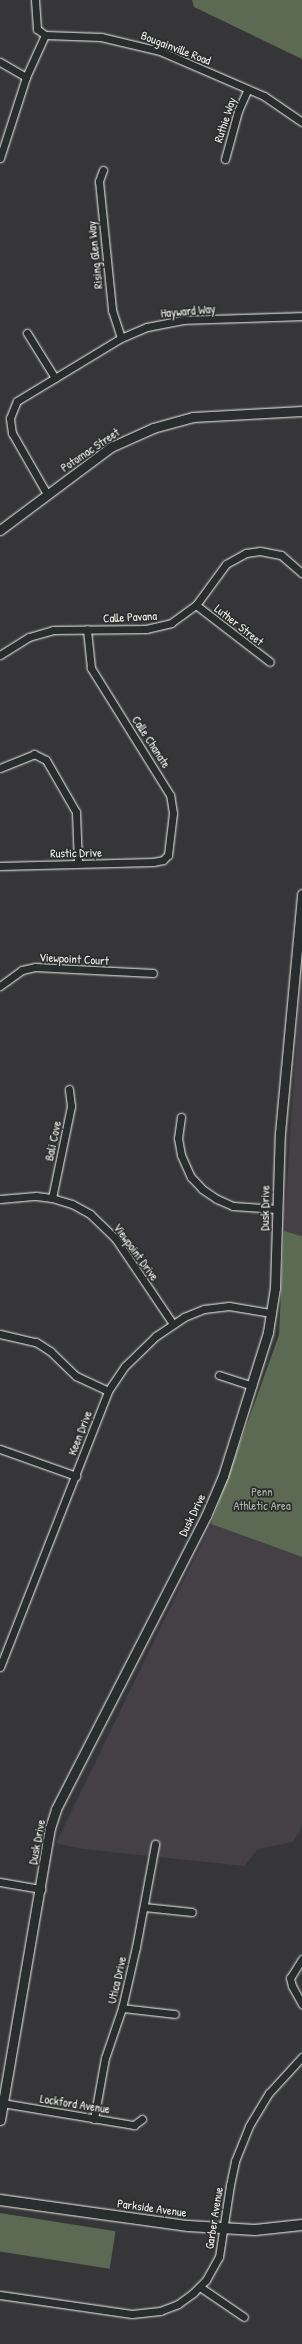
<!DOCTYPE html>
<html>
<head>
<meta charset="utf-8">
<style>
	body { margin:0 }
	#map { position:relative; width:302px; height:2344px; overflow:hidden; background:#363639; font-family:"Patrick Hand",sans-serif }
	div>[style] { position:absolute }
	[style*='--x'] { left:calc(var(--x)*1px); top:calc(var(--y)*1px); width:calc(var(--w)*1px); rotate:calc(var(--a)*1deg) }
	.built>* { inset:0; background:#444046 }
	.green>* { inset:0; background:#5c6a53; transform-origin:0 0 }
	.roads { filter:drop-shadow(0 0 1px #f4f1e8) drop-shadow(0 0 1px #f4f1e8) }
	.minor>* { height:7px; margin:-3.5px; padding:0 3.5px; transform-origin:3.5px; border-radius:3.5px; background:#2a2d2e }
	.tertiary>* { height:9px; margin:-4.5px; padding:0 4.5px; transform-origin:4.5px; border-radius:4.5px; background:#2a2d2e }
	.secondary>* { height:10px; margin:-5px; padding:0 5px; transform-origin:5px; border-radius:5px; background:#2a2d2e }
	span { translate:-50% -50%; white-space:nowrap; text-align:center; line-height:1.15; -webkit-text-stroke:3.5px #2a2d2e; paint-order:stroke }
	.street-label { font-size:12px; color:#f4f1e8 }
	.park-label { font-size:12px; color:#b0b4a5 }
</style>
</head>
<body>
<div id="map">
	<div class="built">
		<div style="clip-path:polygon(302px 955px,302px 1236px,284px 1231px)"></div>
		<div style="clip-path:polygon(211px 1524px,302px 1557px,302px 1827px,293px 1842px,258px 1849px,244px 1866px,83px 1849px,56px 1843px)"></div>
	</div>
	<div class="green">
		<div style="clip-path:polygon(192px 0,302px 0,302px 59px,194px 7px)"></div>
		<div style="clip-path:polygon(284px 1231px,302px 1236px,302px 1557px,211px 1524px,279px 1335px)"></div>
		<div style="left:0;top:2213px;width:117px;height:38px;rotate:9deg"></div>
	</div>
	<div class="roads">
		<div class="minor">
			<div style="--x:35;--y:0;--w:29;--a:86"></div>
			<div style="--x:37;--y:29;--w:10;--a:37"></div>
			<div style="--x:45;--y:35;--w:56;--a:2"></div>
			<div style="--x:101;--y:37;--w:61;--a:13.3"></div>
			<div style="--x:160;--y:51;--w:113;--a:23.4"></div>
			<div style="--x:264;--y:96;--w:46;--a:34.4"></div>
			<div style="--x:0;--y:62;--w:30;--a:30"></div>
			<div style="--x:0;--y:158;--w:85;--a:-72.2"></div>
			<div style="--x:26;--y:77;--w:46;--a:-65.7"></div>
			<div style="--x:225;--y:159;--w:50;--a:-74.8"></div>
			<div style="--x:238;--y:111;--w:24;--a:-66"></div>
			<div style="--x:103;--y:170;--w:12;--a:110"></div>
			<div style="--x:99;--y:181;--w:130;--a:84.2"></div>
			<div style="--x:112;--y:310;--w:29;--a:72"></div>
			<div style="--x:27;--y:333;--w:53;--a:58.1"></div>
			<div style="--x:47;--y:494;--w:70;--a:-119.8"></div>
			<div style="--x:12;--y:433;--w:15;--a:-98"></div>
			<div style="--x:10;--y:418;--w:18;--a:-68"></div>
			<div style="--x:17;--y:401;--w:122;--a:-31.2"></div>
			<div style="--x:121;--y:338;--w:28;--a:-23"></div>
			<div style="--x:147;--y:327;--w:38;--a:-11"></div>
			<div style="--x:184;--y:320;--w:118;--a:-1.9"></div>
			<div style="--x:196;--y:605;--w:93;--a:37.6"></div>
			<div style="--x:0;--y:655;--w:34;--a:-32"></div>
			<div style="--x:29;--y:637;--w:25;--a:-16"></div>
			<div style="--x:53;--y:630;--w:93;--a:-0.6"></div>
			<div style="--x:146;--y:629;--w:26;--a:-13"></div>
			<div style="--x:171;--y:623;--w:31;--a:-36"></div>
			<div style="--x:196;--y:605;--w:51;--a:-53.8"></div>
			<div style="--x:226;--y:564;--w:23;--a:-29"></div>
			<div style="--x:246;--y:553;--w:14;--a:-8"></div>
			<div style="--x:260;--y:551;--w:21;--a:11"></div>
			<div style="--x:281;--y:555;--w:28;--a:41"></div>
			<div style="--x:0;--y:768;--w:37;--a:-22"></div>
			<div style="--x:34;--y:754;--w:13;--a:27"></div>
			<div style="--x:46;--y:760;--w:60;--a:60"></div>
			<div style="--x:76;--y:812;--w:51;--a:87.8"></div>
			<div style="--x:0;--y:866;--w:153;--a:-1.5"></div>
			<div style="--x:153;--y:862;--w:10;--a:-11"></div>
			<div style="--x:163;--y:860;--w:7;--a:-45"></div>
			<div style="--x:168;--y:855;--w:42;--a:-83.2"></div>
			<div style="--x:173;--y:813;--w:18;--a:-99"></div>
			<div style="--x:170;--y:795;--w:150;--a:-121.9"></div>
			<div style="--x:91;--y:668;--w:39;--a:-96"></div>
			<div style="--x:0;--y:986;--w:27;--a:-36"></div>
			<div style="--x:22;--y:970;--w:13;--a:-13"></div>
			<div style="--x:35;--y:967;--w:118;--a:2.9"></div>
			<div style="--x:181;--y:1117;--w:21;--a:98"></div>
			<div style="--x:178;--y:1138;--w:17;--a:80"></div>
			<div style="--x:181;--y:1155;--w:24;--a:66"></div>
			<div style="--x:191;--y:1177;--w:16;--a:47"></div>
			<div style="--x:202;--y:1189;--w:18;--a:34"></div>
			<div style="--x:217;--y:1199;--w:17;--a:24"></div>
			<div style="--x:233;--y:1206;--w:44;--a:3.9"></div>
			<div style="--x:52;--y:1198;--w:94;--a:-78.3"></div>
			<div style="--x:71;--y:1106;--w:17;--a:-97"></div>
			<div style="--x:0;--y:1199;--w:36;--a:-5"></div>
			<div style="--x:36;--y:1196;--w:16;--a:7"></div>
			<div style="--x:52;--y:1198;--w:21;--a:17"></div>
			<div style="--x:72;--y:1204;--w:21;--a:29"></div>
			<div style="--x:90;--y:1214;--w:35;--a:44"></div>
			<div style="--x:115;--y:1238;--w:104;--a:56"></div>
			<div style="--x:0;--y:1334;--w:37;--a:13"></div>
			<div style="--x:36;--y:1342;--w:17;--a:33"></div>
			<div style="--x:50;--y:1351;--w:36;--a:44"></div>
			<div style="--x:76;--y:1376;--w:35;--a:25"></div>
			<div style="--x:219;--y:1375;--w:35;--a:18"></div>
			<div style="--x:0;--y:1449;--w:81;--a:19.6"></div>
			<div style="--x:0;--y:1667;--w:296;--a:-68.6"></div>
			<div style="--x:108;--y:1391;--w:30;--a:-56"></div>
			<div style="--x:125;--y:1366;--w:43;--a:-44.1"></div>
			<div style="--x:156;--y:1336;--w:34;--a:-34"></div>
			<div style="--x:184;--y:1317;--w:22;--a:-22"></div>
			<div style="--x:204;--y:1309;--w:25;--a:-7"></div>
			<div style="--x:229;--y:1306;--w:43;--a:9.5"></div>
			<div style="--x:0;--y:1882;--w:42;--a:9.7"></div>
			<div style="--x:144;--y:1907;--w:48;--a:5.9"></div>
			<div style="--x:302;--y:1959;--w:22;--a:122"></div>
			<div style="--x:290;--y:1978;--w:8;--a:76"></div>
			<div style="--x:292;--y:1986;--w:21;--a:61"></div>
			<div style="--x:122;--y:2008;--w:53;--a:6.5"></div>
			<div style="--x:2;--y:2103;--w:134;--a:9.5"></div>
			<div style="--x:134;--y:2125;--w:10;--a:-37"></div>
			<div style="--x:94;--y:2119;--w:62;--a:-79.8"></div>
			<div style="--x:105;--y:2058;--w:53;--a:-71.2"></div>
			<div style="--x:122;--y:2008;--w:63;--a:-77.1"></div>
			<div style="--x:136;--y:1947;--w:105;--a:-79.5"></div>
			<div style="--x:200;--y:2287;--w:53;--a:34.3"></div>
			<div style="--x:0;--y:2295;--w:133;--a:8.2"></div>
			<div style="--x:132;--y:2314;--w:28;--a:-6"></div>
			<div style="--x:160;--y:2311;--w:19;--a:-21"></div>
			<div style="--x:178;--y:2304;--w:19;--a:-36"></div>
			<div style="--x:193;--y:2293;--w:18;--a:-45"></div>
			<div style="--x:206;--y:2280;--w:26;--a:-61"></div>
			<div style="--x:219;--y:2257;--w:73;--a:-81.3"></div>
			<div style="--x:230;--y:2185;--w:25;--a:-78"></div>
			<div style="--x:235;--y:2161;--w:38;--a:-68"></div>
			<div style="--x:249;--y:2126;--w:39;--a:-59"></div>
			<div style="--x:269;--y:2093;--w:49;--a:-47.5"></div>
		</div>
		<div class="tertiary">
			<div style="--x:0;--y:530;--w:139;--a:-36.8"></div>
			<div style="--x:111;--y:447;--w:46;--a:-24.3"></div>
			<div style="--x:153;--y:428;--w:41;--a:-15.4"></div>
			<div style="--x:193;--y:417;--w:109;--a:-3.2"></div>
			<div style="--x:0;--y:2120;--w:296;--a:-80.3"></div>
			<div style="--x:50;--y:1828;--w:20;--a:-72"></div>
			<div style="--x:56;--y:1809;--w:329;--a:-62.9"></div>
			<div style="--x:206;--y:1516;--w:43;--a:-67"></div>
			<div style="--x:223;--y:1476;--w:151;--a:-72.6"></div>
			<div style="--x:268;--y:1332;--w:45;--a:-81"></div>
			<div style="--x:275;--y:1288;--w:155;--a:-88.2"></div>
			<div style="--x:280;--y:1133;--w:240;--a:-84.7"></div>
		</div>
		<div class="secondary">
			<div style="--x:0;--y:2200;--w:190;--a:7.9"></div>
			<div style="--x:188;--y:2226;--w:67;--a:3.4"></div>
			<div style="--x:255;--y:2230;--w:47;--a:-6.1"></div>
		</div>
	</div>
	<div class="street-label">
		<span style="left:176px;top:48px;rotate:21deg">Bougainville Road</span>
		<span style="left:225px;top:120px;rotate:-72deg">Ruthie Way</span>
		<span style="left:95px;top:255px;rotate:-96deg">Rising Glen Way</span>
		<span style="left:188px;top:311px;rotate:-5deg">Hayward Way</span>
		<span style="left:90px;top:450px;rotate:-34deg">Potomac Street</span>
		<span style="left:130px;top:617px;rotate:-3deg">Calle Pavana</span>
		<span style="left:239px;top:625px;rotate:38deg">Luther Street</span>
		<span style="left:151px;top:742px;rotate:57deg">Calle Chanate</span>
		<span style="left:76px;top:853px;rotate:-1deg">Rustic Drive</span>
		<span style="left:74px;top:959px;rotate:3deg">Viewpoint Court</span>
		<span style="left:53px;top:1141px;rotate:-78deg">Bali Cove</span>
		<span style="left:265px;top:1208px;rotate:-89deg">Dusk Drive</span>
		<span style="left:136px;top:1252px;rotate:54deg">Viewpoint Drive</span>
		<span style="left:80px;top:1433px;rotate:-69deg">Keen Drive</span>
		<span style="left:192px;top:1515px;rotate:-64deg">Dusk Drive</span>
		<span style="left:37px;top:1842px;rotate:-79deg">Dusk Drive</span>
		<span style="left:117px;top:1980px;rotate:-77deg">Utica Drive</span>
		<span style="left:75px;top:2104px;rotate:9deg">Lockford Avenue</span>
		<span style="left:152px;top:2208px;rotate:8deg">Parkside Avenue</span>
		<span style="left:214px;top:2218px;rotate:-81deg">Garber Avenue</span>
	</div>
	<div class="park-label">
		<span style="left:262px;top:1499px">Penn<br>Athletic Area</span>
	</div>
</div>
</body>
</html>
